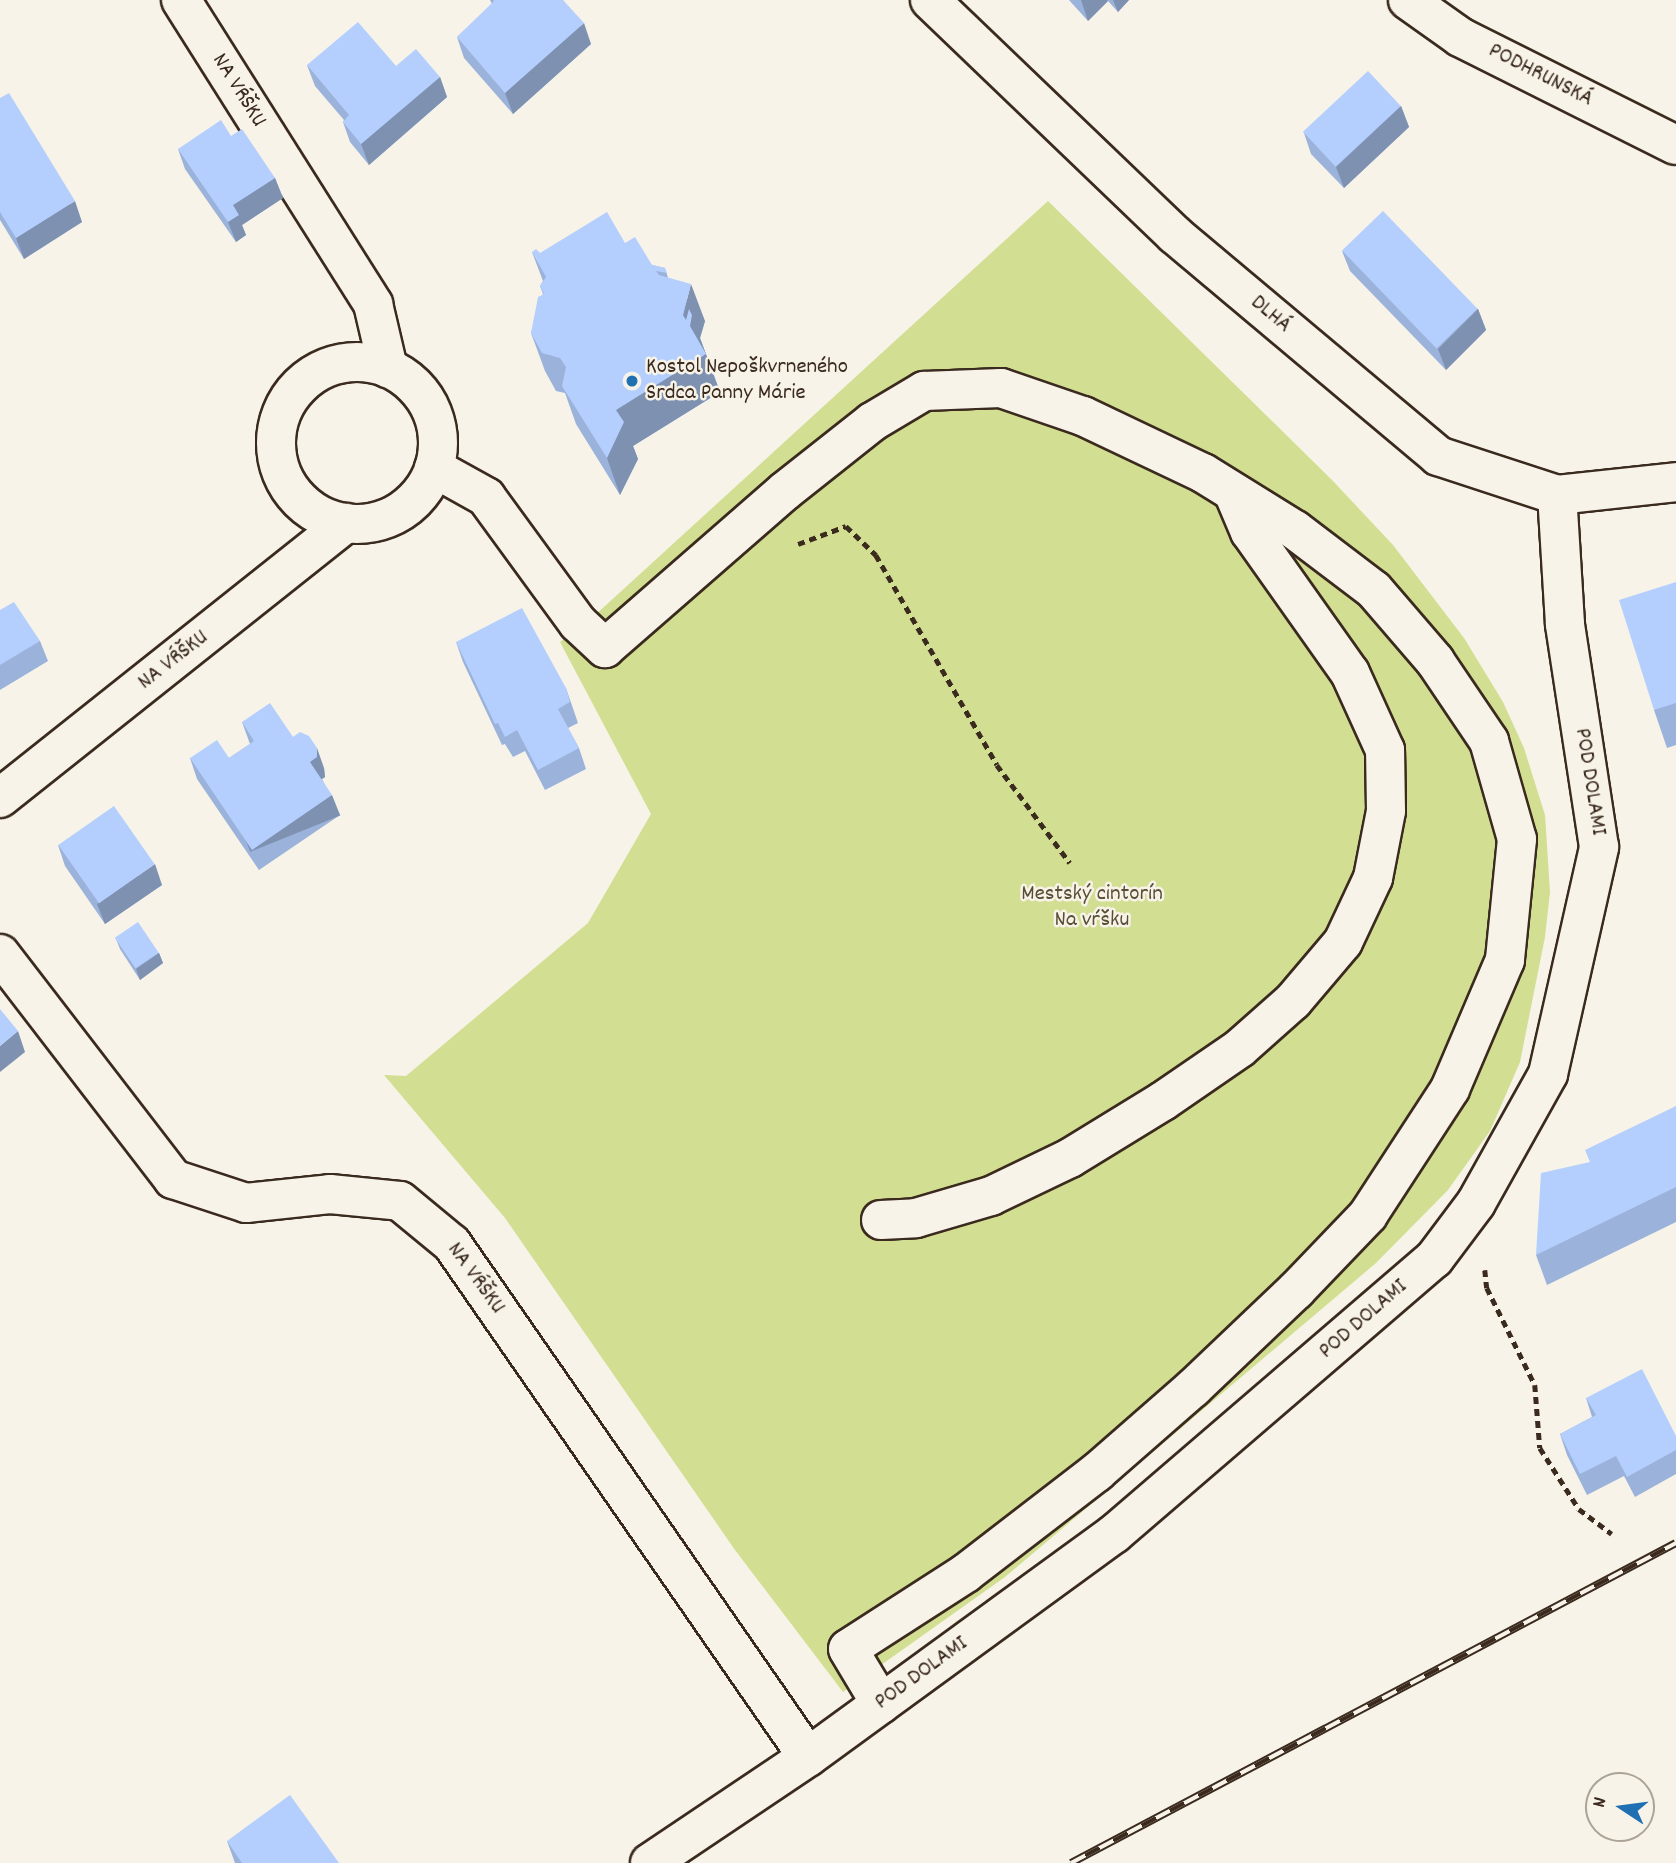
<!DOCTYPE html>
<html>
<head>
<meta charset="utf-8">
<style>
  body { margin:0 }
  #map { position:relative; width:1676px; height:1863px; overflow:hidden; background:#f7f3e8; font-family:Dekko,sans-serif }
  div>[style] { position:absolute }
  .green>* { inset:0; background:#d2de91 }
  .path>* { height:4.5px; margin-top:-2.25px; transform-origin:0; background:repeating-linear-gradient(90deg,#3b2a1e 0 7px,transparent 0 12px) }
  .roads { filter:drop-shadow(2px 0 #3b2a1e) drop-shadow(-2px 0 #3b2a1e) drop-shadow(0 2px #3b2a1e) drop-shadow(0 -2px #3b2a1e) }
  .minor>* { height:38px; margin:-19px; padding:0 19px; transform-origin:19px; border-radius:19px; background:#f7f3e8 }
  .minor>.ring { margin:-19px; padding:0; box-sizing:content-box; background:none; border:38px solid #f7f3e8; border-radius:50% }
  .rail>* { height:8px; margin-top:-4px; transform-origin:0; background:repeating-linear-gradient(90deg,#f7f3e8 0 16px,#3b2a1e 0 32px); box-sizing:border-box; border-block:2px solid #3b2a1e }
  .wall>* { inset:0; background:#9bb2da }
  .shaded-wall>* { inset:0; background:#7e91b1; transform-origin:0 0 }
  .building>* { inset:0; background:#b4cffd; transform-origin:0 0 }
  .dots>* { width:19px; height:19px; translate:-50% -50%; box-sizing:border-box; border:4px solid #f7f3e8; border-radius:50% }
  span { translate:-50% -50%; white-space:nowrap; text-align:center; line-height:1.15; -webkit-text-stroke:5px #f7f3e8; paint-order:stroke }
  .street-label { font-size:23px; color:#3b2a1e }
  .poi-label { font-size:23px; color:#3b2a1e }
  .left { translate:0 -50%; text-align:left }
  .park-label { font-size:23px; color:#594e35 }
  .north { position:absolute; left:1585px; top:1772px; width:70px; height:70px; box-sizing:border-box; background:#f7f3e8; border:2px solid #aca397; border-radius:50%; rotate:283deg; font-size:19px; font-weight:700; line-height:28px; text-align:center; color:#3b2a1e }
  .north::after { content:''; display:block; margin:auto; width:24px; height:32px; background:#1f6fb2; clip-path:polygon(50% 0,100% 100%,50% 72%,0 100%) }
</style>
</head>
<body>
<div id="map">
  <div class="green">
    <div style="clip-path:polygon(1048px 201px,1332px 480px,1393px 545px,1464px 638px,1503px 702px,1524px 748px,1545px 815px,1550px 892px,1545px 937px,1520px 1062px,1490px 1131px,1448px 1190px,1376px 1263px,1005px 1577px,843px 1692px,735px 1550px,505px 1218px,384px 1075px,406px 1076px,588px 923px,651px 814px,560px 642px,593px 617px)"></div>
  </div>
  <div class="path">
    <div style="left:798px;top:544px;width:51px;rotate:-20.6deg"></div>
    <div style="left:846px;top:526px;width:42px;rotate:44deg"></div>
    <div style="left:876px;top:555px;width:242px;rotate:60deg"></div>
    <div style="left:997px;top:765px;width:122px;rotate:53.3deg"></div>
    <div style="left:1485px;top:1270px;width:18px;rotate:84deg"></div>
    <div style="left:1487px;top:1288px;width:108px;rotate:63.7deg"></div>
    <div style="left:1535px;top:1385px;width:63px;rotate:85.5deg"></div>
    <div style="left:1540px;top:1448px;width:72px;rotate:57.4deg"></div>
    <div style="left:1579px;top:1509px;width:41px;rotate:37.1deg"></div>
  </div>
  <div class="roads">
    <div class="minor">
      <div style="left:181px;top:0;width:360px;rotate:57.7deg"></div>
      <div style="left:373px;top:304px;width:66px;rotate:76.8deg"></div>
      <div style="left:930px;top:0;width:339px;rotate:43.8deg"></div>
      <div style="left:1175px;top:235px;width:344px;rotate:40deg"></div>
      <div style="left:1438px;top:456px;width:125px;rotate:18.1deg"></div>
      <div style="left:1557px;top:495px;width:120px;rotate:-6.2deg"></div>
      <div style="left:1408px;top:0;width:64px;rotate:35.4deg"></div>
      <div style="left:1460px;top:37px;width:241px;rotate:26.6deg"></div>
      <div class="ring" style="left:276px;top:362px;width:124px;height:124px"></div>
      <div style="left:434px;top:468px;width:60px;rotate:29.1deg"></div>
      <div style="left:486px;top:497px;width:156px;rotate:53.9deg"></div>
      <div style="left:578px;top:623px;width:37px;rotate:43deg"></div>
      <div style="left:605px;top:648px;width:239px;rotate:-41.1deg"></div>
      <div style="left:785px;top:491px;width:111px;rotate:-38.4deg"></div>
      <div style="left:872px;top:422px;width:61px;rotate:-30.8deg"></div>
      <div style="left:924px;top:391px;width:77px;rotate:-2.2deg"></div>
      <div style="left:1001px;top:388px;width:87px;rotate:18.9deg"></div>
      <div style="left:1083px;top:416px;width:133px;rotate:25.4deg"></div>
      <div style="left:1203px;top:473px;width:108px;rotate:31.8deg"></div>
      <div style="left:1295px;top:530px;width:99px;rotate:37.2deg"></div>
      <div style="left:1374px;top:590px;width:94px;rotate:49.3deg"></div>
      <div style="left:1435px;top:661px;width:97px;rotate:56deg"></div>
      <div style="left:1489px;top:741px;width:102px;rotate:74.1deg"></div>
      <div style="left:1517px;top:839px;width:122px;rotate:95.7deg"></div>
      <div style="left:1505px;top:960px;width:140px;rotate:113.1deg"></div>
      <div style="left:1450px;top:1089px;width:150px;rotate:123.1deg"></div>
      <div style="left:1368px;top:1215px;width:104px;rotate:133.8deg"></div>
      <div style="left:1296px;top:1290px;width:142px;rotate:136.4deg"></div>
      <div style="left:1193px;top:1388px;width:128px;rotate:138.8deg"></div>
      <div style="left:1097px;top:1472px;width:165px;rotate:142.4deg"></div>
      <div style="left:966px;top:1573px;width:140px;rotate:147.2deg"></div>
      <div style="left:848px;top:1649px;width:64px;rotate:59deg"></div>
      <div style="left:0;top:798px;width:442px;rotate:-38.5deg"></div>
      <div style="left:0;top:954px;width:284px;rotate:52.4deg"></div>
      <div style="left:173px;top:1179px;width:77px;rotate:18.2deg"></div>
      <div style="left:246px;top:1203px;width:84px;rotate:-6.1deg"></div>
      <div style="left:330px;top:1194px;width:70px;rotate:5.7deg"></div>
      <div style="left:400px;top:1201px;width:67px;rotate:39.6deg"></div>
      <div style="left:452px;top:1244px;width:624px;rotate:55.24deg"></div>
      <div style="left:881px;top:1220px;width:35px;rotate:-3deg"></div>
      <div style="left:916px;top:1218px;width:78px;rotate:-16.3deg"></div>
      <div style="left:991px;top:1196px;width:88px;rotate:-25.7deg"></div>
      <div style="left:1070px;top:1158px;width:109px;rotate:-31.5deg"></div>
      <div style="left:1163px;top:1101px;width:93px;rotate:-34.5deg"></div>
      <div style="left:1240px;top:1048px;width:71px;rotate:-41.6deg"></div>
      <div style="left:1293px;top:1001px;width:77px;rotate:-49.7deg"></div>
      <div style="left:1343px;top:942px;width:71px;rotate:-64.9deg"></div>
      <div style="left:1373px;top:878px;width:68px;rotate:-79deg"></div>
      <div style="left:1386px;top:811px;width:61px;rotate:-90.9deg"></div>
      <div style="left:1385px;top:750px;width:85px;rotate:-114.4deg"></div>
      <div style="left:1350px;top:673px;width:173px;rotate:-125.3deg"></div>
      <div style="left:1250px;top:532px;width:43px;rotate:-113deg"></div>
      <div style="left:650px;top:1863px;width:190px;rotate:-33.9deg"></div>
      <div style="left:808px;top:1757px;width:379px;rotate:-36.1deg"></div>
      <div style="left:1114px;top:1534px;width:422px;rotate:-40.7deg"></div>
      <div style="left:1434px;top:1259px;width:70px;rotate:-53.1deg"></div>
      <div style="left:1476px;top:1203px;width:148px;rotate:-60.8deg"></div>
      <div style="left:1548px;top:1074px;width:233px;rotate:-77.3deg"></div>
      <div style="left:1599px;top:847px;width:226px;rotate:-98.7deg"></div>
      <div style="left:1565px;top:624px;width:129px;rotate:-93.5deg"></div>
    </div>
  </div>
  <div class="rail">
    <div style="left:1071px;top:1863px;width:684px;rotate:-27.88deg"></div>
  </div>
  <div class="wall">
    <div style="clip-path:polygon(490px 0,563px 0,591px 44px,513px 114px,464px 58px,457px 37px,492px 4px)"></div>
    <div style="clip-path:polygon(1069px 0,1129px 0,1118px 12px,1108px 1px,1088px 21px)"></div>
    <div style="clip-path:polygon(307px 65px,396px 66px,440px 77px,447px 97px,369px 165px,350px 142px,343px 122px,344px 120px,315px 86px)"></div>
    <div style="clip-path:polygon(0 98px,82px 222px,24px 259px,0 220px)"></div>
    <div style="clip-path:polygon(1401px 106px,1409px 127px,1344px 188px,1311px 154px,1304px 133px)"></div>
    <div style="clip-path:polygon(231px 136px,275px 178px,283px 198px,242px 225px,246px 235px,236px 242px,185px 169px,178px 149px)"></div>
    <div style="clip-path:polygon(625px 243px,652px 265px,665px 268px,668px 278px,705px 321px,700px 338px,720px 392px,633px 446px,638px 459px,620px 495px,576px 424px,565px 393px,556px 391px,545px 371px,531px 333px,543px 294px,540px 286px,543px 281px,532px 252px,540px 253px)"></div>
    <div style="clip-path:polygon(1342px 251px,1478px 309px,1486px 330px,1446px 370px,1350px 271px)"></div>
    <div style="clip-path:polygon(1676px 582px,1676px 745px,1667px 748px,1654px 710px)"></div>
    <div style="clip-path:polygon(0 610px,40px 641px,48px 661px,0 690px)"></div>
    <div style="clip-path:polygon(456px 642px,566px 688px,578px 723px,568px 728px,579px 748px,586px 769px,545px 790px,525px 751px,513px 757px,505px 744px,502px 745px,463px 662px)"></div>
    <div style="clip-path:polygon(242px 722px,293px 737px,324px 768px,325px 777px,322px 779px,340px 815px,259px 870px,197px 779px,190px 758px,229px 758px,250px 744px)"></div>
    <div style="clip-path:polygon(58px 845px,162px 885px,105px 924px,65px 866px)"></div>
    <div style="clip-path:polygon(116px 939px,159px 953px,163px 963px,140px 980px,120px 949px)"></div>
    <div style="clip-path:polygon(1676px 1106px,1676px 1222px,1547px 1285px,1536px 1255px,1590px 1162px)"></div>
    <div style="clip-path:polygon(1586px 1398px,1676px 1436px,1676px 1474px,1635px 1497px,1624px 1476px,1587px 1495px,1567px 1455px,1560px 1434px,1592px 1417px)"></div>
    <div style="clip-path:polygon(227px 1841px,339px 1863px,235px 1863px)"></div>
  </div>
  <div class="shaded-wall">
    <div style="clip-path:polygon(1081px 0,1107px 0,1108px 1px,1088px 21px)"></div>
    <div style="clip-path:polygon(1113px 0,1129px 0,1118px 12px)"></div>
    <div style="clip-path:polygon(584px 23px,591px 44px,513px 114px,505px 93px)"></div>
    <div style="clip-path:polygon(440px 77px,447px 97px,369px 165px,361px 144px)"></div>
    <div style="clip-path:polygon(1401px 106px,1409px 127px,1344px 188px,1336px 167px)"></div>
    <div style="clip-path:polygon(275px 178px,283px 198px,242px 225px,246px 235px,236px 242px,228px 222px,233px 205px)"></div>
    <div style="clip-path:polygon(75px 201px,82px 222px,24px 259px,16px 238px)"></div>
    <div style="clip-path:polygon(691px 284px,705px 321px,700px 338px,720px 392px,633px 446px,638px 459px,620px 495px,607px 458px,616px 410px,683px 315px)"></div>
    <div style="clip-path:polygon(1478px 309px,1486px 330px,1446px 370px,1438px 349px)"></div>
    <div style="clip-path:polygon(317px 748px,324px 768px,325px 777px,317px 782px,310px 762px)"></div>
    <div style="left:332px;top:795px;width:22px;height:97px;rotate:68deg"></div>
    <div style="clip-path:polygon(155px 864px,162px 885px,105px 924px,97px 904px)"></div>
    <div style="clip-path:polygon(159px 953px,163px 963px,140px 980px,136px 969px)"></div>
    <div style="clip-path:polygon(18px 1031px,25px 1052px,0 1072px,0 1046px)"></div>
  </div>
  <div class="building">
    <div style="clip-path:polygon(493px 0,563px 0,584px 23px,505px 93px,457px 37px,494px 1px)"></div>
    <div style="clip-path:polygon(358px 22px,396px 66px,416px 49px,440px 77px,361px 144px,343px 122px,349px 115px,307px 65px)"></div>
    <div style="left:1368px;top:71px;width:48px;height:89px;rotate:47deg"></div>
    <div style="clip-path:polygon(9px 93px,75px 201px,16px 238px,0 212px,0 98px)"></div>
    <div style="clip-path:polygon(221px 120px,231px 136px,242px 129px,275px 178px,233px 205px,239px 215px,228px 222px,178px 149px)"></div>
    <div style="left:1383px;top:211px;width:136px;height:57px;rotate:46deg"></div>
    <div style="clip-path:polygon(607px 212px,625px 243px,635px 237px,652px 265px,665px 268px,667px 273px,656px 271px,659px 275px,691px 284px,683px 315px,686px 320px,689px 309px,692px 315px,690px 326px,706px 354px,616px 410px,624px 422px,607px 458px,562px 386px,566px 367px,560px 358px,542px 353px,531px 333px,538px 297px,544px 294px,540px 286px,546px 277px,532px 252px,536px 249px,540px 253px)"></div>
    <div style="clip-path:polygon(1676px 582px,1676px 703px,1654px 710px,1619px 600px)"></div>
    <div style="clip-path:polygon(14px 602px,40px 641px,0 665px,0 610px)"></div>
    <div style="clip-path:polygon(522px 608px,566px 688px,570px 702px,558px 709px,579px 748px,538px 770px,517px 730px,505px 737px,498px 723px,495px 724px,456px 642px)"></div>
    <div style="clip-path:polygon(270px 703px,293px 737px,300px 732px,309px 736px,317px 748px,317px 757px,310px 762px,332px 795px,252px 850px,190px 758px,217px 740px,229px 758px,254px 741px,242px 722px)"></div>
    <div style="left:114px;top:806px;width:71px;height:68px;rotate:55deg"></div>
    <div style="left:138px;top:922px;width:37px;height:28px;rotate:56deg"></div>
    <div style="clip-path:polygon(0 1009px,18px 1031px,0 1046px)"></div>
    <div style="clip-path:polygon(1676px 1106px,1676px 1187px,1536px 1255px,1541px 1173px,1590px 1162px,1585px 1150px)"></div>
    <div style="clip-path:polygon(1642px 1369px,1676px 1436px,1676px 1450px,1627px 1477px,1616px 1456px,1580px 1474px,1560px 1434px,1596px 1415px,1586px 1398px)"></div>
    <div style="clip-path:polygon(290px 1795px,339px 1863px,242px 1863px,227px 1841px)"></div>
  </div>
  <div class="dots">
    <div style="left:632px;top:381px;background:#1f6fb2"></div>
  </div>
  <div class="street-label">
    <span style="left:1540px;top:76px;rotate:27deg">PODHRUNSKÁ</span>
    <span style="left:238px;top:91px;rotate:58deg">NA VŔŠKU</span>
    <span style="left:1270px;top:315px;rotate:40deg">DLHÁ</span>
    <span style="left:174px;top:661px;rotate:-38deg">NA VŔŠKU</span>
    <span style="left:1589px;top:782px;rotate:81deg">POD DOLAMI</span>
    <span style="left:475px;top:1279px;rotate:54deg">NA VŔŠKU</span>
    <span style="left:1364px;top:1320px;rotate:-41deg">POD DOLAMI</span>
    <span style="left:922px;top:1674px;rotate:-36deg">POD DOLAMI</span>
  </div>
  <div class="poi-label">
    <span class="left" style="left:646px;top:381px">Kostol Nepoškvrneného<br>Srdca Panny Márie</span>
  </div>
  <div class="park-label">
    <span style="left:1092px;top:908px">Mestský cintorín<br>Na vŕšku</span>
  </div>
  <div class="north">N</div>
</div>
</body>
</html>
